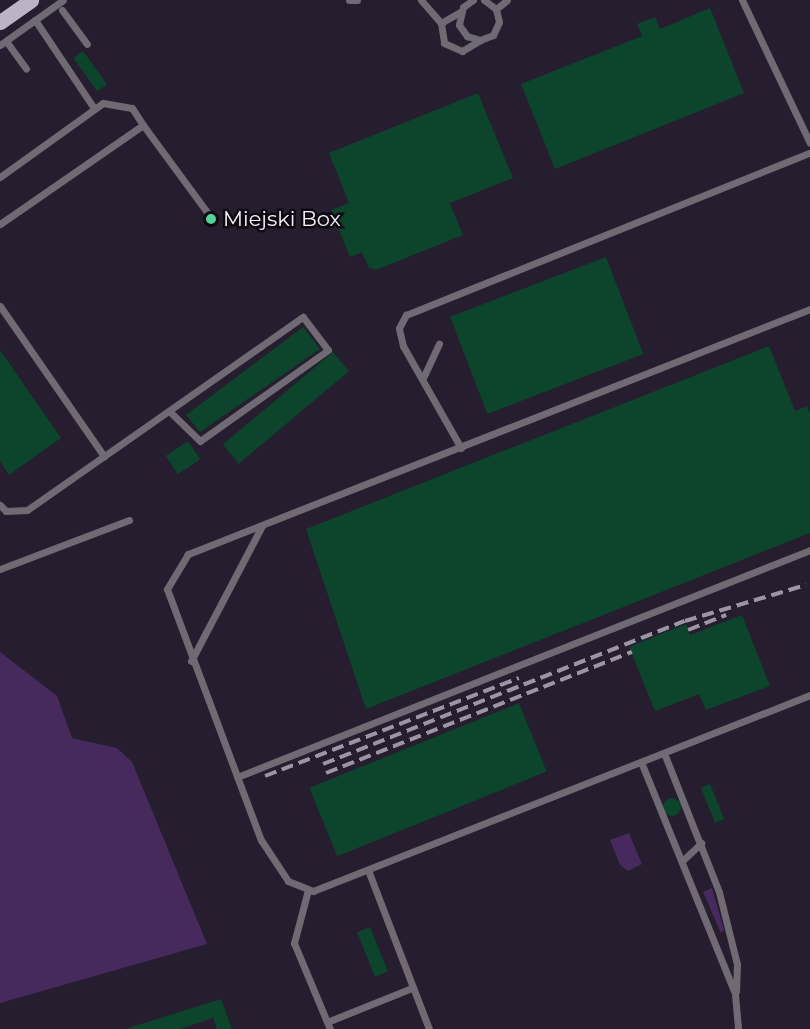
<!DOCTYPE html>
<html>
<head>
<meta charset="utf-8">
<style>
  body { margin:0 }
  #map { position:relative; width:810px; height:1029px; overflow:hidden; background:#261d2e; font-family:Montserrat,sans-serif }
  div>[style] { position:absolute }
  .green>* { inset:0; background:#472a5d }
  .building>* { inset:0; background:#0c442c; transform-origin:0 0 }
  .round { border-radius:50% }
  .lane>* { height:7px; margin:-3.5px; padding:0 3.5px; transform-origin:3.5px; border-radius:3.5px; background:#6f6a73 }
  .primary>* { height:15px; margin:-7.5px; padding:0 7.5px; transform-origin:7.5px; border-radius:7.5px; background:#bdb3c7 }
  .rail>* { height:4px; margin-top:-2px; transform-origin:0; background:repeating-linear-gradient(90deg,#9c95a3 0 12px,transparent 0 18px) }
  .dots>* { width:16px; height:16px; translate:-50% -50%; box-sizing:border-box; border:3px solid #0d0911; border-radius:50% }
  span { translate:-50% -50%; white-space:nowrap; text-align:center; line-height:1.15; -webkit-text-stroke:5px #0d0911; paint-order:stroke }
  .poi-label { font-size:21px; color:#f8f2fe }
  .left { translate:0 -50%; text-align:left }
</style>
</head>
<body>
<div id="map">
  <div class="green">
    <div style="clip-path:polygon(0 652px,57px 696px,72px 738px,117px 748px,132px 762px,207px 944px,0 1003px)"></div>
    <div style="clip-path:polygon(629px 833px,642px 864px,628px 871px,620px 865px,610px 840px)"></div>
    <div style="clip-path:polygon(712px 888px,724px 930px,721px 933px,703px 892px)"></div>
  </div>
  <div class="building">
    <div style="clip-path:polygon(710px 8px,744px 93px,555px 169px,521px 84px,642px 36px,637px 24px,655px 17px,660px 29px)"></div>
    <div style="left:83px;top:51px;width:41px;height:12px;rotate:54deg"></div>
    <div style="clip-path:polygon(478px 93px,513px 178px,450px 203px,463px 235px,376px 270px,369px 268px,362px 252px,350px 257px,331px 210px,349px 203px,329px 153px)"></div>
    <div style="left:606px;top:257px;width:104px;height:167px;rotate:69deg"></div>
    <div style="clip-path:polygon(303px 327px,320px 349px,200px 432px,186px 415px)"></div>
    <div style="clip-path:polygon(769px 346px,795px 411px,807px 406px,810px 413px,810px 533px,366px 709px,306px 529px)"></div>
    <div style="clip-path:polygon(0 350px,61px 438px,9px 475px,0 461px)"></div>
    <div style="left:333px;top:352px;width:25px;height:144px;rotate:50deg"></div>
    <div style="left:188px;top:441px;width:22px;height:27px;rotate:56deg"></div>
    <div style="clip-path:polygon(742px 615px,770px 686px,706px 710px,699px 694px,655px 711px,629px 647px,686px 624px,690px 635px)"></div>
    <div style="left:519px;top:703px;width:74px;height:226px;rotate:68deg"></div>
    <div style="left:710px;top:784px;width:38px;height:10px;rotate:68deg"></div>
    <div class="round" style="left:663px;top:798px;width:18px;height:18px"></div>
    <div style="left:370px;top:927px;width:48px;height:14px;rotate:68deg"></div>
    <div style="clip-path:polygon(221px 999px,232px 1029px,217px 1029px,213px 1018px,180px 1029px,125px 1029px)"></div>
  </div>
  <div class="lane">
    <div style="left:349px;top:0;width:8px"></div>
    <div style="left:421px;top:0;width:30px;rotate:49deg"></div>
    <div style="left:473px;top:0;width:12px;rotate:145deg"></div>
    <div style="left:463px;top:7px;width:18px;rotate:103deg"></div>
    <div style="left:459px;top:25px;width:14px;rotate:54deg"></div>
    <div style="left:467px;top:36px;width:14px;rotate:17deg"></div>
    <div style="left:480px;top:40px;width:14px;rotate:-21deg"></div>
    <div style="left:493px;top:35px;width:14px;rotate:-65deg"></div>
    <div style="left:499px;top:22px;width:13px;rotate:-103deg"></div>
    <div style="left:496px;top:9px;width:15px;rotate:-143deg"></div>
    <div style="left:742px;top:0;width:158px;rotate:64.6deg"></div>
    <div style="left:496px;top:9px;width:14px;rotate:-39deg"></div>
    <div style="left:62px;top:10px;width:42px;rotate:53.7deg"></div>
    <div style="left:460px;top:12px;width:22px;rotate:150deg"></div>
    <div style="left:441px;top:23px;width:20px;rotate:81deg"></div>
    <div style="left:444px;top:43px;width:20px;rotate:24deg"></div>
    <div style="left:462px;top:51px;width:21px;rotate:-31deg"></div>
    <div style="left:35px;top:20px;width:106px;rotate:56.2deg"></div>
    <div style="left:6px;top:41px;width:34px;rotate:54deg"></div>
    <div style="left:0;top:45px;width:77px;rotate:-35.5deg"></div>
    <div style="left:143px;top:125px;width:108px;rotate:53.7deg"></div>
    <div style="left:0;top:177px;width:127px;rotate:-35.7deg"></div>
    <div style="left:103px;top:103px;width:29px;rotate:10deg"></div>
    <div style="left:132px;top:108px;width:20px;rotate:57deg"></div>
    <div style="left:143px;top:125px;width:174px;rotate:145.3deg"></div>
    <div style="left:0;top:306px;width:183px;rotate:55.3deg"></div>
    <div style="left:810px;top:309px;width:669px;rotate:158.5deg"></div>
    <div style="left:188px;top:554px;width:41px;rotate:121deg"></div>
    <div style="left:167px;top:589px;width:268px;rotate:69.5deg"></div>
    <div style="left:261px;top:840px;width:49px;rotate:56.6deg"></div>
    <div style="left:288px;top:881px;width:27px;rotate:22deg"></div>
    <div style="left:313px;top:891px;width:534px;rotate:-21.52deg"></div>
    <div style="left:423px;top:378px;width:38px;rotate:-65deg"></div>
    <div style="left:461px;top:448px;width:117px;rotate:-119.6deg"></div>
    <div style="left:403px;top:346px;width:18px;rotate:-103deg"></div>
    <div style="left:399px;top:328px;width:15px;rotate:-62deg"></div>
    <div style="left:406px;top:315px;width:435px;rotate:-21.9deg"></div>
    <div style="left:0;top:505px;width:8px;rotate:45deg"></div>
    <div style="left:6px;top:511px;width:21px;rotate:-3deg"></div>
    <div style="left:27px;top:510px;width:337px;rotate:-35deg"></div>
    <div style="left:303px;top:317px;width:41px;rotate:52.9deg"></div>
    <div style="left:328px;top:350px;width:157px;rotate:144.6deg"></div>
    <div style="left:200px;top:441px;width:43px;rotate:-135.9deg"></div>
    <div style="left:0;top:569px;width:138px;rotate:-20.8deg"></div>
    <div style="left:191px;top:661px;width:153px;rotate:-62.3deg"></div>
    <div style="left:664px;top:753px;width:149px;rotate:68.4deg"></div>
    <div style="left:719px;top:892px;width:74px;rotate:76deg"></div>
    <div style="left:737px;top:964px;width:27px;rotate:92deg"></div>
    <div style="left:641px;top:762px;width:250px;rotate:67.9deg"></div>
    <div style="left:735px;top:994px;width:35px;rotate:85deg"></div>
    <div style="left:237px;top:777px;width:616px;rotate:-21.61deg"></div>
    <div style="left:683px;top:860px;width:25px;rotate:-43deg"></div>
    <div style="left:368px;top:870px;width:170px;rotate:69deg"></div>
    <div style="left:308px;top:890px;width:55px;rotate:104.8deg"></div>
    <div style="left:294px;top:943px;width:93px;rotate:67.3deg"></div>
    <div style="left:327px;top:1022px;width:92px;rotate:-21.8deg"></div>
  </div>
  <div class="primary">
    <div style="left:0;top:22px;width:38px;rotate:-35deg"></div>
  </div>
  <div class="rail">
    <div style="left:688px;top:630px;width:41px;rotate:-21.5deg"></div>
    <div style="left:323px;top:764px;width:389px;rotate:-21.6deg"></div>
    <div style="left:685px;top:621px;width:126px;rotate:-16.6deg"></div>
    <div style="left:326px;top:773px;width:329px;rotate:-21.6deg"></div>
    <div style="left:265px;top:776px;width:272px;rotate:-21.1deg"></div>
  </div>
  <div class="dots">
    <div style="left:211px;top:219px;background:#52d397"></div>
  </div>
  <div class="poi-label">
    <span class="left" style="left:223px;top:219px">Miejski Box</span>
  </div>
</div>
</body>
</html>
